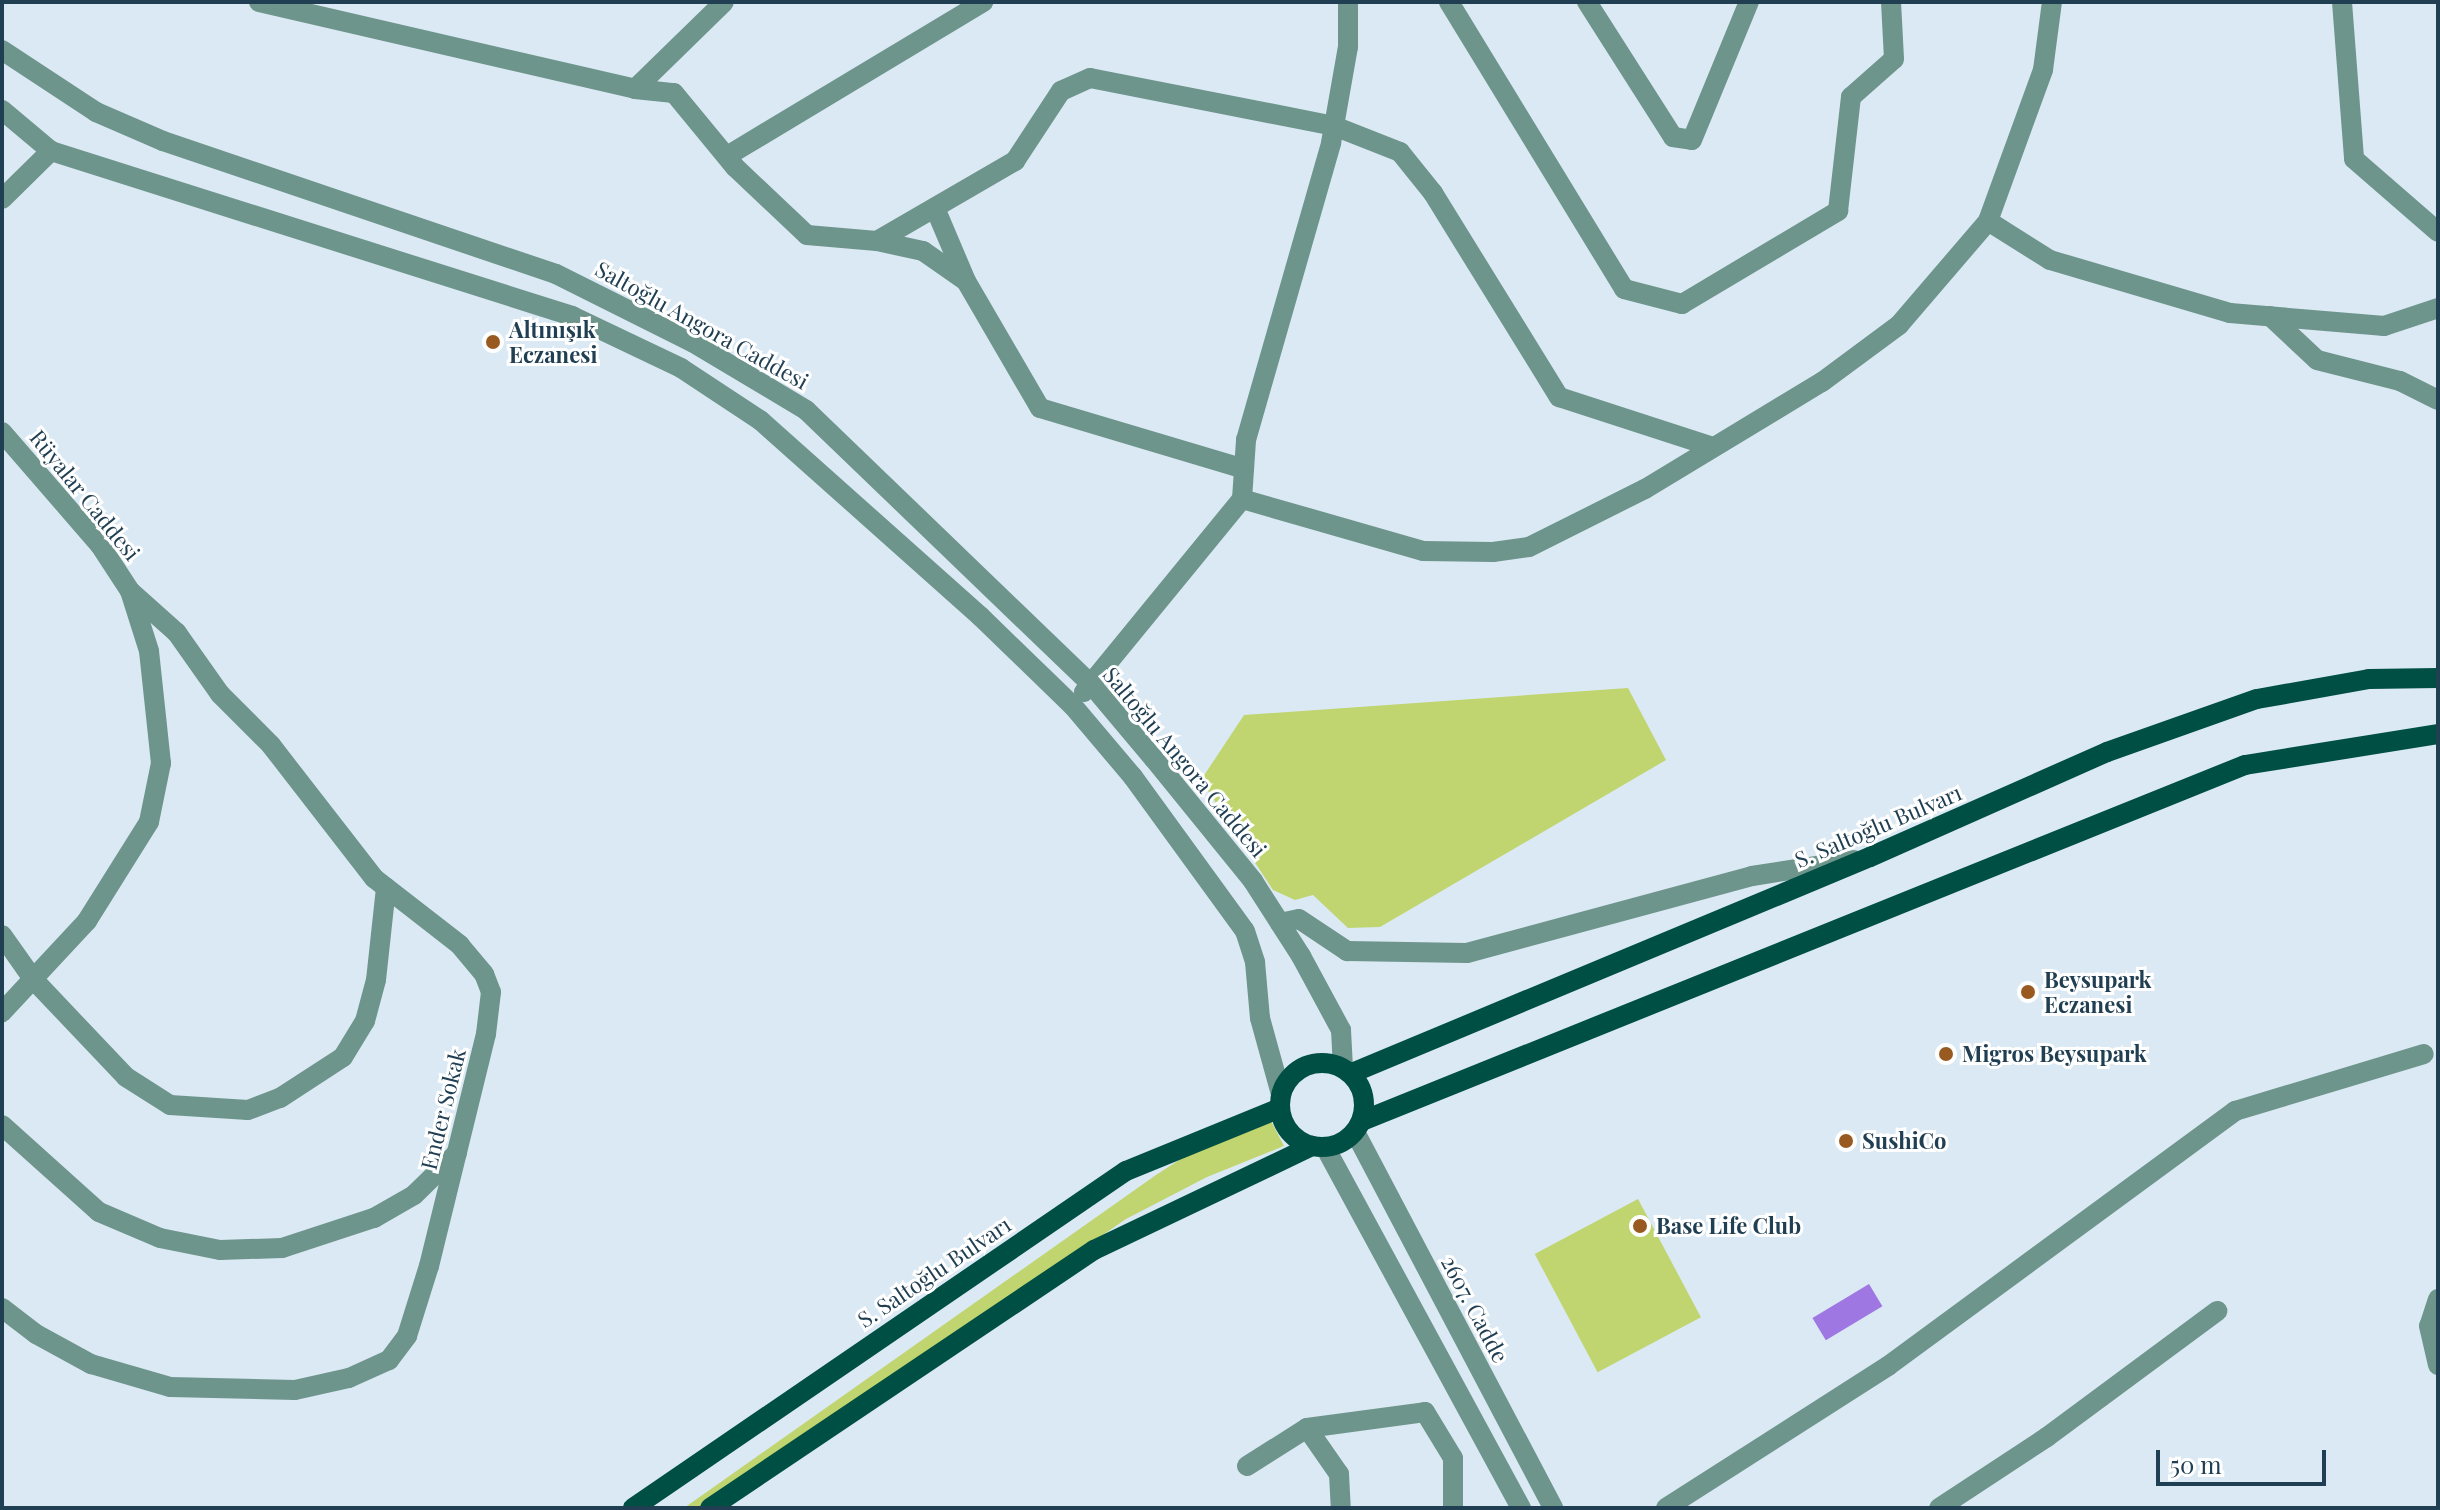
<!DOCTYPE html>
<html>
<head>
<meta charset="utf-8">
<style>
  body { margin:0 }
  #map { position:relative; width:2440px; height:1510px; overflow:hidden; background:#dbe9f4; font-family:"Playfair Display",serif }
  div>[style] { position:absolute }
  .green>* { inset:0; background:#c0d56f; transform-origin:0 0 }
  .water>* { inset:0; background:#9f77e3; transform-origin:0 0 }
  .minor>* { height:20px; margin:-10px; padding:0 10px; transform-origin:10px; border-radius:10px; background:#6d958c }
  .major>* { height:20px; margin:-10px; padding:0 10px; transform-origin:10px; border-radius:10px; background:#004f44 }
  .major>.ring { margin:-10px; padding:0; box-sizing:content-box; background:none; border:20px solid #004f44; border-radius:50% }
  .dots>* { width:22px; height:22px; translate:-50% -50%; box-sizing:border-box; border:4px solid #fff; border-radius:50% }
  span { translate:-50% -50%; white-space:nowrap; text-align:center; line-height:1.15; -webkit-text-stroke:6px #fff; paint-order:stroke }
  .street-label { font-size:22px; color:#203f53 }
  .poi-label { font-size:22px; color:#203f53; font-weight:700 }
  .left { translate:0 -50%; text-align:left }
  .frame { position:absolute; inset:0; border:4px solid #203f53; pointer-events:none }
  .scale { position:absolute; left:2156px; top:1450px; width:170px; height:36px; box-sizing:border-box; border:4px solid #203f53; border-top:0; padding-left:10px; font-size:24px; line-height:28px; white-space:nowrap; color:#203f53; -webkit-text-stroke:6px #fff; paint-order:stroke }
</style>
</head>
<body>
<div id="map">
  <div class="green">
    <div style="clip-path:polygon(1628px 688px,1666px 760px,1380px 927px,1348px 928px,1313px 895px,1295px 900px,1273px 890px,1201px 780px,1244px 715px)"></div>
    <div style="clip-path:polygon(1263px 1106px,1284px 1146px,1207px 1177px,1126px 1219px,706px 1508px,684px 1508px,1156px 1175px)"></div>
    <div style="left:1638px;top:1199px;width:134px;height:117px;rotate:62deg"></div>
  </div>
  <div class="water">
    <div style="left:1869px;top:1284px;width:26px;height:66px;rotate:59deg"></div>
  </div>
  <div class="minor">
    <div style="left:259px;top:2px;width:386px;rotate:13deg"></div>
    <div style="left:635px;top:89px;width:39px;rotate:6deg"></div>
    <div style="left:674px;top:93px;width:96px;rotate:50.5deg"></div>
    <div style="left:735px;top:167px;width:99px;rotate:43.4deg"></div>
    <div style="left:807px;top:235px;width:70px;rotate:4.9deg"></div>
    <div style="left:877px;top:241px;width:160px;rotate:-30.1deg"></div>
    <div style="left:1015px;top:161px;width:84px;rotate:-56.7deg"></div>
    <div style="left:1061px;top:91px;width:32px;rotate:-24deg"></div>
    <div style="left:1090px;top:78px;width:249px;rotate:11.1deg"></div>
    <div style="left:1334px;top:126px;width:71px;rotate:21.5deg"></div>
    <div style="left:1400px;top:152px;width:53px;rotate:51.2deg"></div>
    <div style="left:1433px;top:193px;width:240px;rotate:58.3deg"></div>
    <div style="left:1559px;top:397px;width:162px;rotate:18deg"></div>
    <div style="left:1449px;top:2px;width:336px;rotate:58.6deg"></div>
    <div style="left:1624px;top:289px;width:60px;rotate:14.5deg"></div>
    <div style="left:1682px;top:304px;width:182px;rotate:-30.8deg"></div>
    <div style="left:1838px;top:211px;width:115px;rotate:-83.5deg"></div>
    <div style="left:1851px;top:97px;width:57px;rotate:-41.5deg"></div>
    <div style="left:1894px;top:59px;width:57px;rotate:-93deg"></div>
    <div style="left:1587px;top:2px;width:160px;rotate:57.5deg"></div>
    <div style="left:1673px;top:137px;width:19px;rotate:9deg"></div>
    <div style="left:1692px;top:140px;width:149px;rotate:-67.6deg"></div>
    <div style="left:2342px;top:2px;width:157px;rotate:85.6deg"></div>
    <div style="left:2354px;top:159px;width:111px;rotate:41deg"></div>
    <div style="left:2px;top:50px;width:113px;rotate:33.4deg"></div>
    <div style="left:96px;top:112px;width:73px;rotate:23.4deg"></div>
    <div style="left:163px;top:141px;width:415px;rotate:18.7deg"></div>
    <div style="left:556px;top:274px;width:152px;rotate:26.6deg"></div>
    <div style="left:692px;top:342px;width:133px;rotate:30.8deg"></div>
    <div style="left:806px;top:410px;width:395px;rotate:43.9deg"></div>
    <div style="left:1091px;top:684px;width:98px;rotate:50deg"></div>
    <div style="left:1154px;top:759px;width:157px;rotate:50.9deg"></div>
    <div style="left:1253px;top:881px;width:89px;rotate:57.4deg"></div>
    <div style="left:1301px;top:956px;width:84px;rotate:61.6deg"></div>
    <div style="left:1341px;top:1030px;width:38px;rotate:87deg"></div>
    <div style="left:635px;top:89px;width:124px;rotate:-44.3deg"></div>
    <div style="left:2px;top:110px;width:64px;rotate:39.9deg"></div>
    <div style="left:51px;top:151px;width:547px;rotate:17.57deg"></div>
    <div style="left:572px;top:316px;width:121px;rotate:25.5deg"></div>
    <div style="left:681px;top:368px;width:95px;rotate:33.4deg"></div>
    <div style="left:760px;top:420px;width:295px;rotate:41.7deg"></div>
    <div style="left:980px;top:616px;width:129px;rotate:44.1deg"></div>
    <div style="left:1073px;top:706px;width:93px;rotate:49.8deg"></div>
    <div style="left:1133px;top:777px;width:190px;rotate:54deg"></div>
    <div style="left:1245px;top:931px;width:33px;rotate:72deg"></div>
    <div style="left:1255px;top:962px;width:56px;rotate:84.9deg"></div>
    <div style="left:1260px;top:1018px;width:79px;rotate:74.6deg"></div>
    <div style="left:727px;top:156px;width:299px;rotate:-31deg"></div>
    <div style="left:2px;top:199px;width:69px;rotate:-44.4deg"></div>
    <div style="left:935px;top:208px;width:79px;rotate:67deg"></div>
    <div style="left:1988px;top:221px;width:73px;rotate:32.2deg"></div>
    <div style="left:2050px;top:260px;width:188px;rotate:16.4deg"></div>
    <div style="left:2230px;top:313px;width:155px;rotate:4.8deg"></div>
    <div style="left:2384px;top:326px;width:57px;rotate:-18.4deg"></div>
    <div style="left:877px;top:241px;width:47px;rotate:12.3deg"></div>
    <div style="left:923px;top:251px;width:52px;rotate:34.9deg"></div>
    <div style="left:966px;top:281px;width:147px;rotate:59.8deg"></div>
    <div style="left:1040px;top:408px;width:213px;rotate:16.6deg"></div>
    <div style="left:2270px;top:316px;width:64px;rotate:43.1deg"></div>
    <div style="left:2317px;top:360px;width:86px;rotate:14.2deg"></div>
    <div style="left:2400px;top:381px;width:42px;rotate:26.6deg"></div>
    <div style="left:2px;top:432px;width:150px;rotate:49.1deg"></div>
    <div style="left:100px;top:545px;width:55px;rotate:56.9deg"></div>
    <div style="left:130px;top:591px;width:63px;rotate:72.4deg"></div>
    <div style="left:149px;top:651px;width:113px;rotate:83.9deg"></div>
    <div style="left:161px;top:763px;width:60px;rotate:101.5deg"></div>
    <div style="left:149px;top:822px;width:117px;rotate:122.1deg"></div>
    <div style="left:87px;top:921px;width:125px;rotate:133deg"></div>
    <div style="left:1242px;top:499px;width:59px;rotate:-86.1deg"></div>
    <div style="left:1246px;top:440px;width:309px;rotate:-74deg"></div>
    <div style="left:1331px;top:143px;width:97px;rotate:-80deg"></div>
    <div style="left:1348px;top:47px;width:45px;rotate:-90deg"></div>
    <div style="left:1084px;top:692px;width:249px;rotate:-50.7deg"></div>
    <div style="left:1242px;top:499px;width:188px;rotate:16deg"></div>
    <div style="left:1423px;top:551px;width:70px;rotate:0.8deg"></div>
    <div style="left:1493px;top:552px;width:36px;rotate:-8deg"></div>
    <div style="left:1529px;top:547px;width:130px;rotate:-26.6deg"></div>
    <div style="left:1645px;top:489px;width:207px;rotate:-31.2deg"></div>
    <div style="left:1822px;top:382px;width:96px;rotate:-36.5deg"></div>
    <div style="left:1899px;top:325px;width:137px;rotate:-49.4deg"></div>
    <div style="left:1988px;top:221px;width:161px;rotate:-70deg"></div>
    <div style="left:2043px;top:70px;width:69px;rotate:-82.5deg"></div>
    <div style="left:1280px;top:923px;width:19px;rotate:-12deg"></div>
    <div style="left:1299px;top:919px;width:58px;rotate:33.7deg"></div>
    <div style="left:1347px;top:951px;width:120px;rotate:1deg"></div>
    <div style="left:1467px;top:953px;width:295px;rotate:-15.1deg"></div>
    <div style="left:1752px;top:876px;width:103px;rotate:-8.9deg"></div>
    <div style="left:2px;top:935px;width:54px;rotate:54.8deg"></div>
    <div style="left:33px;top:979px;width:135px;rotate:46.5deg"></div>
    <div style="left:126px;top:1077px;width:52px;rotate:32.5deg"></div>
    <div style="left:170px;top:1105px;width:78px;rotate:3.7deg"></div>
    <div style="left:248px;top:1110px;width:34px;rotate:-21deg"></div>
    <div style="left:280px;top:1098px;width:75px;rotate:-33.1deg"></div>
    <div style="left:343px;top:1057px;width:42px;rotate:-58.6deg"></div>
    <div style="left:365px;top:1021px;width:42px;rotate:-75deg"></div>
    <div style="left:376px;top:980px;width:93px;rotate:-83.8deg"></div>
    <div style="left:2px;top:1125px;width:130px;rotate:41.9deg"></div>
    <div style="left:99px;top:1212px;width:66px;rotate:23.1deg"></div>
    <div style="left:160px;top:1238px;width:61px;rotate:11.3deg"></div>
    <div style="left:220px;top:1250px;width:62px;rotate:-1.8deg"></div>
    <div style="left:282px;top:1248px;width:97px;rotate:-18.1deg"></div>
    <div style="left:374px;top:1218px;width:46px;rotate:-29.9deg"></div>
    <div style="left:414px;top:1195px;width:60px;rotate:-44.3deg"></div>
    <div style="left:1355px;top:1132px;width:425px;rotate:62.2deg"></div>
    <div style="left:1325px;top:1147px;width:411px;rotate:61.5deg"></div>
    <div style="left:2438px;top:1299px;width:28px;rotate:108deg"></div>
    <div style="left:2429px;top:1326px;width:40px;rotate:77deg"></div>
    <div style="left:2px;top:1308px;width:43px;rotate:37.4deg"></div>
    <div style="left:36px;top:1334px;width:63px;rotate:28.6deg"></div>
    <div style="left:91px;top:1364px;width:82px;rotate:16.2deg"></div>
    <div style="left:170px;top:1387px;width:125px;rotate:1.4deg"></div>
    <div style="left:295px;top:1390px;width:55px;rotate:-12.5deg"></div>
    <div style="left:349px;top:1378px;width:44px;rotate:-24.2deg"></div>
    <div style="left:389px;top:1360px;width:30px;rotate:-53deg"></div>
    <div style="left:407px;top:1336px;width:73px;rotate:-72.6deg"></div>
    <div style="left:429px;top:1266px;width:239px;rotate:-76.2deg"></div>
    <div style="left:486px;top:1034px;width:42px;rotate:-83.2deg"></div>
    <div style="left:491px;top:992px;width:19px;rotate:-111deg"></div>
    <div style="left:484px;top:974px;width:38px;rotate:-130deg"></div>
    <div style="left:460px;top:945px;width:109px;rotate:-142.1deg"></div>
    <div style="left:374px;top:878px;width:168px;rotate:-127.8deg"></div>
    <div style="left:271px;top:745px;width:72px;rotate:-135deg"></div>
    <div style="left:220px;top:694px;width:75px;rotate:-125.2deg"></div>
    <div style="left:177px;top:633px;width:63px;rotate:-138.2deg"></div>
    <div style="left:1307px;top:1428px;width:119px;rotate:-7.7deg"></div>
    <div style="left:1425px;top:1412px;width:54px;rotate:58.7deg"></div>
    <div style="left:1453px;top:1458px;width:50px;rotate:90deg"></div>
    <div style="left:1247px;top:1466px;width:71px;rotate:-32.3deg"></div>
    <div style="left:1307px;top:1428px;width:56px;rotate:55.2deg"></div>
    <div style="left:1339px;top:1474px;width:34px;rotate:87deg"></div>
    <div style="left:1666px;top:1508px;width:264px;rotate:-32.6deg"></div>
    <div style="left:1888px;top:1366px;width:431px;rotate:-36.3deg"></div>
    <div style="left:2235px;top:1111px;width:197px;rotate:-16.8deg"></div>
    <div style="left:1939px;top:1508px;width:129px;rotate:-33.3deg"></div>
    <div style="left:2047px;top:1437px;width:212px;rotate:-36.5deg"></div>
  </div>
  <div class="major">
    <div class="ring" style="left:1280px;top:1063px;width:64px;height:64px"></div>
    <div style="left:1352px;top:1073px;width:561px;rotate:-22.64deg"></div>
    <div style="left:1870px;top:857px;width:259px;rotate:-23.9deg"></div>
    <div style="left:2107px;top:752px;width:159px;rotate:-19.5deg"></div>
    <div style="left:2257px;top:699px;width:114px;rotate:-10.1deg"></div>
    <div style="left:2369px;top:679px;width:69px;rotate:-0.8deg"></div>
    <div style="left:1362px;top:1121px;width:952px;rotate:-21.96deg"></div>
    <div style="left:2245px;top:765px;width:195px;rotate:-9.1deg"></div>
    <div style="left:633px;top:1508px;width:597px;rotate:-34.36deg"></div>
    <div style="left:1126px;top:1171px;width:166px;rotate:-22.2deg"></div>
    <div style="left:710px;top:1508px;width:463px;rotate:-33.9deg"></div>
    <div style="left:1094px;top:1250px;width:242px;rotate:-25.5deg"></div>
  </div>
  <div class="dots">
    <div style="left:493px;top:342px;background:#985a20"></div>
    <div style="left:2028px;top:992px;background:#985a20"></div>
    <div style="left:1946px;top:1054px;background:#985a20"></div>
    <div style="left:1846px;top:1141px;background:#985a20"></div>
    <div style="left:1640px;top:1226px;background:#985a20"></div>
  </div>
  <div class="street-label">
    <span style="left:702px;top:325px;rotate:29deg">Saltoğlu Angora Caddesi</span>
    <span style="left:85px;top:495px;rotate:51deg">Rüyalar Caddesi</span>
    <span style="left:1185px;top:762px;rotate:50deg">Saltoğlu Angora Caddesi</span>
    <span style="left:1878px;top:826px;rotate:-23deg">S. Saltoğlu Bulvarı</span>
    <span style="left:443px;top:1109px;rotate:-76deg">Ender Sokak</span>
    <span style="left:934px;top:1272px;rotate:-34deg">S. Saltoğlu Bulvarı</span>
    <span style="left:1475px;top:1309px;rotate:62deg">2607. Cadde</span>
  </div>
  <div class="poi-label">
    <span class="left" style="left:509px;top:342px">Altınışık<br>Eczanesi</span>
    <span class="left" style="left:2044px;top:992px">Beysupark<br>Eczanesi</span>
    <span class="left" style="left:1962px;top:1054px">Migros Beysupark</span>
    <span class="left" style="left:1862px;top:1141px">SushiCo</span>
    <span class="left" style="left:1656px;top:1226px">Base Life Club</span>
  </div>
  <div class="frame"></div>
  <div class="scale">50 m</div>
</div>
</body>
</html>
